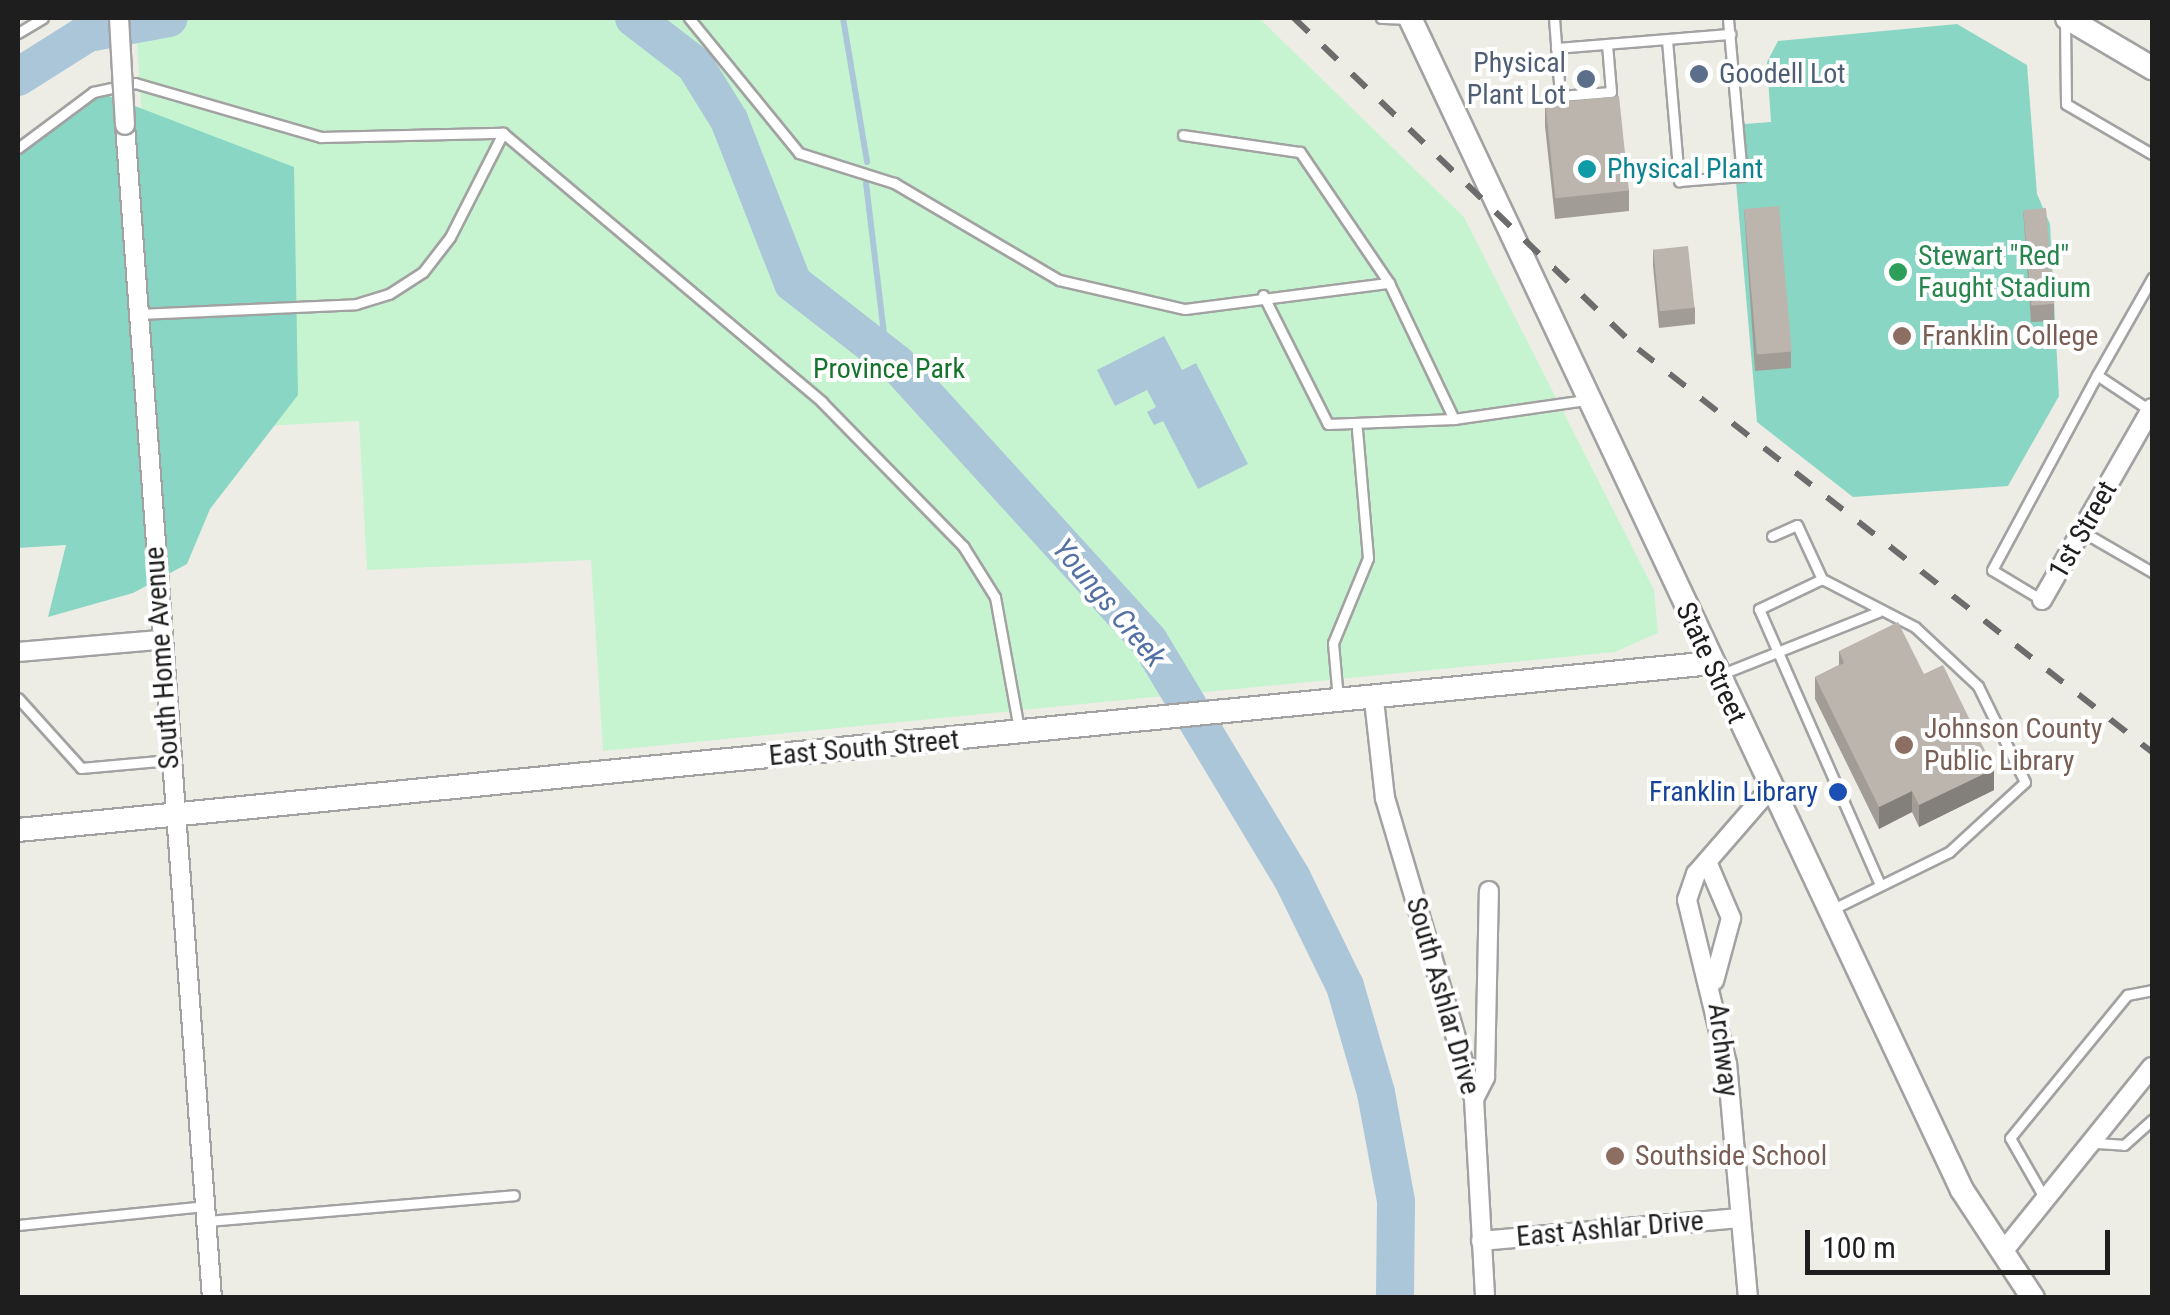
<!DOCTYPE html>
<html>
<head>
<meta charset="utf-8">
<style>
  body { margin:0 }
  #map { position:relative; width:2170px; height:1315px; overflow:hidden; background:#eeede5; font-family:"Roboto Condensed",sans-serif }
  div>[style] { position:absolute }
  .park>* { inset:0; background:#c6f4d1 }
  .pitch>* { inset:0; background:#8ad6c4 }
  .water>* { inset:0; background:#aac6d8 }
  .stream>* { height:6px; margin:-3px; padding:0 3px; transform-origin:3px; border-radius:3px; background:#aac6d8 }
  .river>* { height:38px; margin:-19px; padding:0 19px; transform-origin:19px; border-radius:19px; background:#aac6d8 }
  .roads { filter:drop-shadow(2px 0 #a2a2a2) drop-shadow(-2px 0 #a2a2a2) drop-shadow(0 2px #a2a2a2) drop-shadow(0 -2px #a2a2a2) }
  .service>* { height:9px; margin:-4.5px; padding:0 4.5px; transform-origin:4.5px; border-radius:4.5px; background:#fff }
  .minor>* { height:18px; margin:-9px; padding:0 9px; transform-origin:9px; border-radius:9px; background:#fff }
  .tertiary>* { height:22px; margin:-11px; padding:0 11px; transform-origin:11px; border-radius:11px; background:#fff }
  .rail>* { height:6px; margin-top:-3px; transform-origin:0; background:repeating-linear-gradient(90deg,#6c6c6c 0 20px,transparent 0 40px) }
  .bridges { filter:drop-shadow(2px 0 #a2a2a2) drop-shadow(-2px 0 #a2a2a2) drop-shadow(0 2px #a2a2a2) drop-shadow(0 -2px #a2a2a2) }
  .minor-bridge>* { height:18px; margin:-9px; padding:0 9px; transform-origin:9px; border-radius:9px; background:#fff }
  .wall>* { inset:0; background:#a19c96 }
  .shaded-wall>* { inset:0; background:#837f7a }
  .building>* { inset:0; background:#bbb5ae; transform-origin:0 0 }
  .dots>* { width:28px; height:28px; translate:-50% -50%; box-sizing:border-box; border:5px solid #fff; border-radius:50% }
  span { translate:-50% -50%; white-space:nowrap; text-align:center; line-height:1.15; -webkit-text-stroke:8px #fff; paint-order:stroke }
  .service-label { font-size:28px; color:#4e5e75 }
  .right { translate:-100% -50%; text-align:right }
  .left { translate:0 -50%; text-align:left }
  .culture-label { font-size:28px; color:#0d838f }
  .leisure-label { font-size:28px; color:#27864d }
  .education-label { font-size:28px; color:#785e54 }
  .park-label { font-size:28px; color:#16732c }
  .street-label { font-size:28px; color:#1e1e1e }
  .transit-label { font-size:28px; color:#164399 }
  .water-label { font-size:30px; color:#5370a5; font-style:italic }
  .frame { position:absolute; inset:0; border:20px solid #1e1e1e; pointer-events:none }
  .scale { position:absolute; left:1805px; top:1230px; width:305px; height:45px; box-sizing:border-box; border:5px solid #1e1e1e; border-top:0; padding-left:12px; font-size:30px; line-height:35px; white-space:nowrap; color:#1e1e1e; -webkit-text-stroke:8px #fff; paint-order:stroke }
</style>
</head>
<body>
<div id="map">
  <div class="park">
    <div style="clip-path:polygon(135px 18px,1259px 18px,1464px 217px,1654px 590px,1658px 633px,1615px 652px,603px 751px,591px 560px,367px 570px,359px 421px,165px 431px)"></div>
  </div>
  <div class="pitch">
    <div style="clip-path:polygon(1957px 24px,2027px 65px,2037px 194px,2050px 224px,2059px 396px,2008px 486px,1853px 497px,1757px 422px,1731px 125px,1771px 122px,1767px 62px,1778px 41px)"></div>
    <div style="clip-path:polygon(88px 88px,294px 167px,298px 395px,210px 509px,187px 564px,133px 593px,48px 617px,66px 545px,18px 548px,18px 150px)"></div>
  </div>
  <div class="water">
    <div style="clip-path:polygon(1164px 336px,1182px 370px,1196px 363px,1248px 464px,1198px 489px,1163px 421px,1154px 425px,1147px 412px,1156px 407px,1147px 390px,1115px 406px,1097px 370px)"></div>
  </div>
  <div class="stream">
    <div style="left:843px;top:18px;width:146px;rotate:80.5deg"></div>
    <div style="left:866px;top:183px;width:151px;rotate:83.2deg"></div>
    <div style="left:884px;top:333px;width:34px;rotate:67deg"></div>
  </div>
  <div class="river">
    <div style="left:634px;top:18px;width:77px;rotate:37.6deg"></div>
    <div style="left:695px;top:65px;width:65px;rotate:58.3deg"></div>
    <div style="left:729px;top:120px;width:175px;rotate:68.6deg"></div>
    <div style="left:793px;top:283px;width:132px;rotate:37.9deg"></div>
    <div style="left:897px;top:364px;width:374px;rotate:47.7deg"></div>
    <div style="left:1149px;top:641px;width:277px;rotate:58.9deg"></div>
    <div style="left:1292px;top:878px;width:120px;rotate:63.9deg"></div>
    <div style="left:1345px;top:986px;width:111px;rotate:73.8deg"></div>
    <div style="left:1376px;top:1093px;width:110px;rotate:79.5deg"></div>
    <div style="left:1396px;top:1201px;width:97px;rotate:90.6deg"></div>
    <div style="left:18px;top:77px;width:83px;rotate:-32.2deg"></div>
    <div style="left:88px;top:33px;width:82px;rotate:-10.5deg"></div>
  </div>
  <div class="roads">
    <div class="service">
      <div style="left:689px;top:18px;width:174px;rotate:50.8deg"></div>
      <div style="left:799px;top:153px;width:100px;rotate:17.5deg"></div>
      <div style="left:894px;top:183px;width:191px;rotate:30.5deg"></div>
      <div style="left:1059px;top:280px;width:129px;rotate:13deg"></div>
      <div style="left:1185px;top:309px;width:206px;rotate:-7.3deg"></div>
      <div style="left:1389px;top:283px;width:151px;rotate:64.5deg"></div>
      <div style="left:1454px;top:419px;width:133px;rotate:-8.2deg"></div>
      <div style="left:1381px;top:18px;width:27px;rotate:2deg"></div>
      <div style="left:1554px;top:18px;width:78px;rotate:85.6deg"></div>
      <div style="left:1560px;top:96px;width:51px;rotate:-4.5deg"></div>
      <div style="left:1611px;top:92px;width:48px;rotate:-94.8deg"></div>
      <div style="left:2065px;top:22px;width:82px;rotate:89.3deg"></div>
      <div style="left:2066px;top:104px;width:99px;rotate:30.2deg"></div>
      <div style="left:18px;top:33px;width:29px;rotate:-31deg"></div>
      <div style="left:1667px;top:40px;width:142px;rotate:85.1deg"></div>
      <div style="left:1679px;top:181px;width:63px;rotate:-4.5deg"></div>
      <div style="left:1742px;top:176px;width:159px;rotate:-95.1deg"></div>
      <div style="left:1556px;top:48px;width:175px;rotate:-4.6deg"></div>
      <div style="left:1183px;top:135px;width:118px;rotate:8.3deg"></div>
      <div style="left:1300px;top:152px;width:158px;rotate:55.8deg"></div>
      <div style="left:18px;top:148px;width:94px;rotate:-36.7deg"></div>
      <div style="left:93px;top:92px;width:43px;rotate:-12.1deg"></div>
      <div style="left:135px;top:83px;width:194px;rotate:16.2deg"></div>
      <div style="left:321px;top:137px;width:182px;rotate:-1.3deg"></div>
      <div style="left:503px;top:133px;width:417px;rotate:40.1deg"></div>
      <div style="left:822px;top:402px;width:202px;rotate:45.6deg"></div>
      <div style="left:963px;top:546px;width:60px;rotate:57.9deg"></div>
      <div style="left:995px;top:597px;width:134px;rotate:79.7deg"></div>
      <div style="left:1263px;top:295px;width:144px;rotate:63.3deg"></div>
      <div style="left:1328px;top:424px;width:126px;rotate:-2.3deg"></div>
      <div style="left:139px;top:314px;width:217px;rotate:-2.6deg"></div>
      <div style="left:356px;top:304px;width:34px;rotate:-17deg"></div>
      <div style="left:389px;top:294px;width:40px;rotate:-32.9deg"></div>
      <div style="left:423px;top:272px;width:44px;rotate:-52.4deg"></div>
      <div style="left:450px;top:237px;width:117px;rotate:-63deg"></div>
      <div style="left:2151px;top:411px;width:65px;rotate:-146.3deg"></div>
      <div style="left:2097px;top:375px;width:112px;rotate:-60.4deg"></div>
      <div style="left:2083px;top:532px;width:80px;rotate:30.1deg"></div>
      <div style="left:1772px;top:536px;width:27px;rotate:-24deg"></div>
      <div style="left:1797px;top:525px;width:60px;rotate:65.2deg"></div>
      <div style="left:2042px;top:600px;width:58px;rotate:-149deg"></div>
      <div style="left:1992px;top:570px;width:221px;rotate:-61.7deg"></div>
      <div style="left:1722px;top:674px;width:168px;rotate:-21.7deg"></div>
      <div style="left:18px;top:698px;width:94px;rotate:48deg"></div>
      <div style="left:81px;top:768px;width:89px;rotate:-5.1deg"></div>
      <div style="left:1338px;top:699px;width:56px;rotate:-95.1deg"></div>
      <div style="left:1333px;top:643px;width:92px;rotate:-67.6deg"></div>
      <div style="left:1368px;top:558px;width:129px;rotate:-94.9deg"></div>
      <div style="left:1829px;top:911px;width:134px;rotate:-26.2deg"></div>
      <div style="left:1949px;top:852px;width:103px;rotate:-42.6deg"></div>
      <div style="left:2025px;top:782px;width:107px;rotate:-116.1deg"></div>
      <div style="left:1978px;top:686px;width:86px;rotate:-136.9deg"></div>
      <div style="left:1915px;top:627px;width:105px;rotate:-152.7deg"></div>
      <div style="left:1822px;top:579px;width:70px;rotate:154.5deg"></div>
      <div style="left:1759px;top:609px;width:301px;rotate:66.3deg"></div>
      <div style="left:2097px;top:1143px;width:27px;rotate:4deg"></div>
      <div style="left:2124px;top:1145px;width:38px;rotate:-42deg"></div>
      <div style="left:2045px;top:1199px;width:70px;rotate:-119.8deg"></div>
      <div style="left:2010px;top:1138px;width:185px;rotate:-50.7deg"></div>
      <div style="left:2127px;top:995px;width:25px;rotate:-11deg"></div>
      <div style="left:207px;top:1221px;width:308px;rotate:-4.8deg"></div>
      <div style="left:18px;top:1225px;width:187px;rotate:-5.8deg"></div>
    </div>
    <div class="minor">
      <div style="left:125px;top:125px;width:1176px;rotate:85.76deg"></div>
      <div style="left:2042px;top:600px;width:221px;rotate:-60.2deg"></div>
      <div style="left:18px;top:652px;width:142px;rotate:-4.9deg"></div>
      <div style="left:1374px;top:700px;width:99px;rotate:83.6deg"></div>
      <div style="left:1385px;top:798px;width:314px;rotate:73.5deg"></div>
      <div style="left:1474px;top:1099px;width:199px;rotate:86.8deg"></div>
      <div style="left:1708px;top:864px;width:59px;rotate:66.9deg"></div>
      <div style="left:1731px;top:918px;width:65px;rotate:105.1deg"></div>
      <div style="left:1474px;top:1099px;width:25px;rotate:-63deg"></div>
      <div style="left:1485px;top:1077px;width:186px;rotate:-88.8deg"></div>
      <div style="left:1481px;top:1241px;width:259px;rotate:-5.1deg"></div>
      <div style="left:2005px;top:1249px;width:234px;rotate:-51.1deg"></div>
      <div style="left:1748px;top:1298px;width:235px;rotate:-95.1deg"></div>
      <div style="left:1727px;top:1064px;width:169px;rotate:-103.7deg"></div>
      <div style="left:1687px;top:900px;width:28px;rotate:-71deg"></div>
      <div style="left:1696px;top:874px;width:113px;rotate:-49deg"></div>
    </div>
    <div class="tertiary">
      <div style="left:1410px;top:18px;width:1295px;rotate:64.78deg"></div>
      <div style="left:1962px;top:1190px;width:129px;rotate:56.7deg"></div>
      <div style="left:2067px;top:18px;width:99px;rotate:30.5deg"></div>
      <div style="left:18px;top:830px;width:1701px;rotate:-5.63deg"></div>
    </div>
  </div>
  <div class="rail">
    <div style="left:1294px;top:18px;width:477px;rotate:43.9deg"></div>
    <div style="left:1638px;top:349px;width:653px;rotate:38.1deg"></div>
  </div>
  <div class="bridges">
    <div class="minor-bridge">
      <div style="left:119px;top:18px;width:107px;rotate:86.8deg"></div>
    </div>
  </div>
  <div class="wall">
    <div style="clip-path:polygon(1545px 104px,1629px 190px,1629px 211px,1555px 219px,1545px 126px)"></div>
    <div style="clip-path:polygon(1744px 209px,1791px 352px,1791px 368px,1755px 371px)"></div>
    <div style="clip-path:polygon(2023px 210px,2054px 304px,2054px 321px,2031px 322px)"></div>
    <div style="clip-path:polygon(1653px 249px,1695px 308px,1695px 324px,1659px 328px,1653px 266px)"></div>
    <div style="clip-path:polygon(1839px 651px,1924px 674px,1994px 790px,1919px 827px,1912px 812px,1879px 829px,1815px 699px,1815px 677px,1839px 665px)"></div>
  </div>
  <div class="shaded-wall">
    <div style="clip-path:polygon(1994px 769px,1994px 790px,1919px 827px,1919px 805px)"></div>
    <div style="clip-path:polygon(1912px 791px,1912px 812px,1879px 829px,1879px 807px)"></div>
  </div>
  <div class="building">
    <div style="left:1619px;top:96px;width:95px;height:74px;rotate:84deg"></div>
    <div style="left:1779px;top:206px;width:146px;height:35px;rotate:85deg"></div>
    <div style="left:2046px;top:208px;width:96px;height:23px;rotate:85deg"></div>
    <div style="left:1688px;top:246px;width:62px;height:35px;rotate:84deg"></div>
    <div style="clip-path:polygon(1898px 622px,1924px 674px,1943px 665px,1994px 769px,1919px 805px,1912px 791px,1879px 807px,1815px 677px,1844px 663px,1839px 651px)"></div>
  </div>
  <div class="dots">
    <div style="left:1699px;top:74px;background:#5c6f8a"></div>
    <div style="left:1586px;top:79px;background:#5c6f8a"></div>
    <div style="left:1587px;top:169px;background:#0f9aa8"></div>
    <div style="left:1898px;top:272px;background:#2e9e5b"></div>
    <div style="left:1902px;top:336px;background:#8d6e63"></div>
    <div style="left:1904px;top:745px;background:#8d6e63"></div>
    <div style="left:1838px;top:792px;background:#1a4fb4"></div>
    <div style="left:1615px;top:1156px;background:#8d6e63"></div>
  </div>
  <div class="service-label">
    <span class="right" style="left:1566px;top:79px">Physical<br>Plant Lot</span>
    <span class="left" style="left:1719px;top:74px">Goodell Lot</span>
  </div>
  <div class="culture-label">
    <span class="left" style="left:1607px;top:169px">Physical Plant</span>
  </div>
  <div class="leisure-label">
    <span class="left" style="left:1918px;top:272px">Stewart "Red"<br>Faught Stadium</span>
  </div>
  <div class="education-label">
    <span class="left" style="left:1922px;top:336px">Franklin College</span>
    <span class="left" style="left:1924px;top:745px">Johnson County<br>Public Library</span>
    <span class="left" style="left:1635px;top:1156px">Southside School</span>
  </div>
  <div class="park-label">
    <span style="left:889px;top:369px">Province Park</span>
  </div>
  <div class="street-label">
    <span style="left:2083px;top:530px;rotate:-60deg">1st Street</span>
    <span style="left:162px;top:658px;rotate:-94deg">South Home Avenue</span>
    <span style="left:1711px;top:663px;rotate:65deg">State Street</span>
    <span style="left:864px;top:748px;rotate:-5deg">East South Street</span>
    <span style="left:1443px;top:996px;rotate:74deg">South Ashlar Drive</span>
    <span style="left:1723px;top:1050px;rotate:83deg">Archway</span>
    <span style="left:1610px;top:1229px;rotate:-5deg">East Ashlar Drive</span>
  </div>
  <div class="transit-label">
    <span class="right" style="left:1818px;top:792px">Franklin Library</span>
  </div>
  <div class="water-label">
    <span style="left:1109px;top:603px;rotate:50deg">Youngs Creek</span>
  </div>
  <div class="frame"></div>
  <div class="scale">100 m</div>
</div>
</body>
</html>
